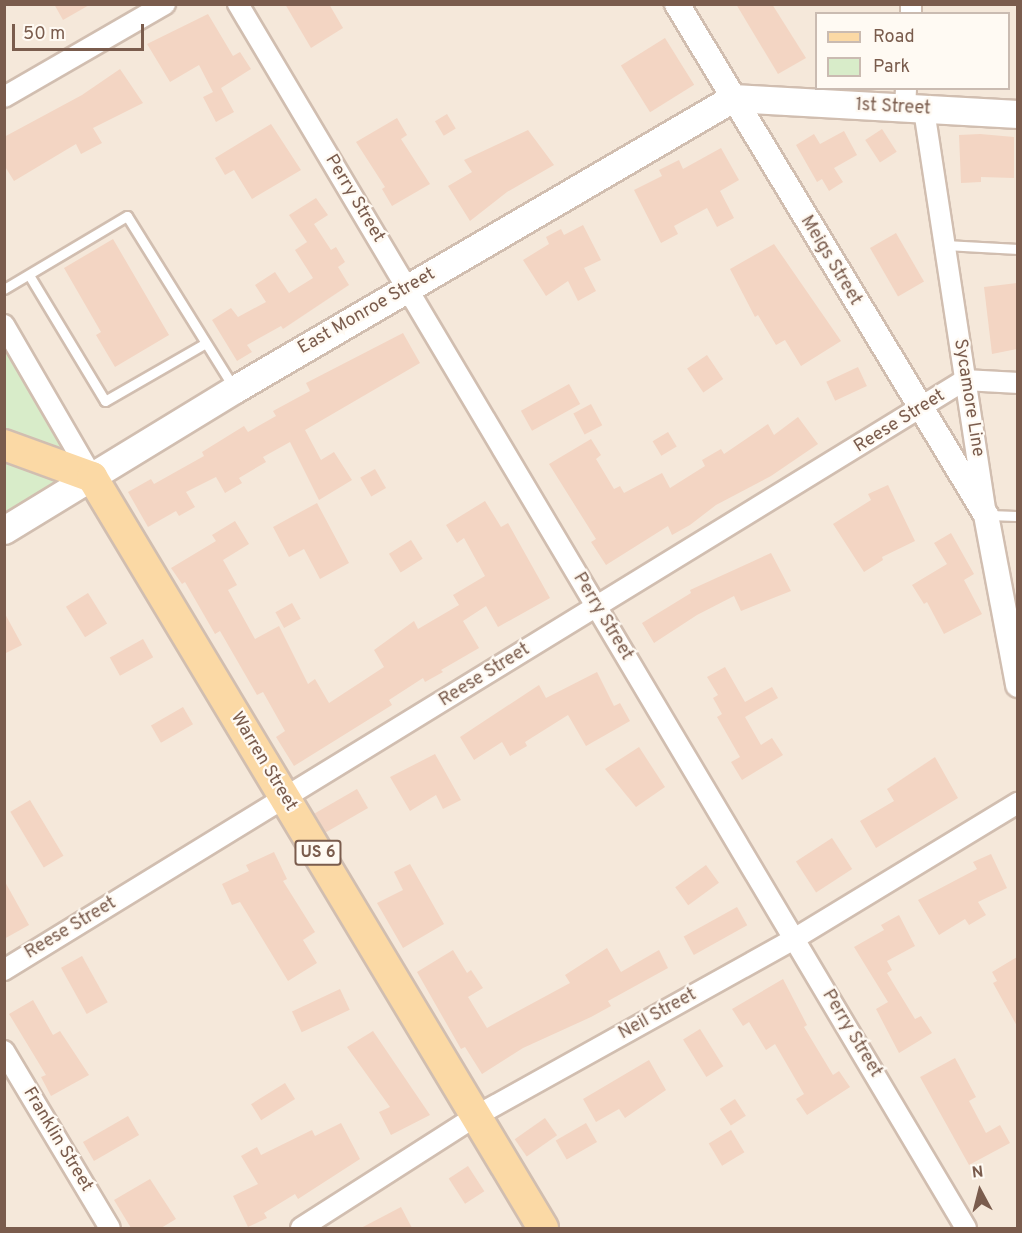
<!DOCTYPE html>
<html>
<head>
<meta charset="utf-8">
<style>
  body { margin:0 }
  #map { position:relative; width:1022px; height:1233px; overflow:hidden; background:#fdf6ec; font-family:Overpass,sans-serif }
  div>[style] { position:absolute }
  .residential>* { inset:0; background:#f5e8da }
  .green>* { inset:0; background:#d8ecc9 }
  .building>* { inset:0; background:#f3d5c3; transform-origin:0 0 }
  .roads { filter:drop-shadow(2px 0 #d1beb0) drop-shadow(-2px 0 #d1beb0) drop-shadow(0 2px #d1beb0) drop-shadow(0 -2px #d1beb0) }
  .service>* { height:9px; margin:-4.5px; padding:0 4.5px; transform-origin:4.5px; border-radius:4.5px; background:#fff }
  .minor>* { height:20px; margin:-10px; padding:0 10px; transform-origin:10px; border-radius:10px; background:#fff }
  .tertiary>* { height:24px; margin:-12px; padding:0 12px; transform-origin:12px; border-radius:12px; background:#fff }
  .secondary>* { height:27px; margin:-13.5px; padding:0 13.5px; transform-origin:13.5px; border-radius:13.5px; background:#fff }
  .primary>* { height:30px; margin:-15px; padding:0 15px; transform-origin:15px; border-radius:15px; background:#fbd9a5 }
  span { translate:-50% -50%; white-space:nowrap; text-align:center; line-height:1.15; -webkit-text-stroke:4.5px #fffaf3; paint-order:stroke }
  .shield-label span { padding:2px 4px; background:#fffaf3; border:2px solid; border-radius:4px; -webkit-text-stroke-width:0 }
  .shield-label { font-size:16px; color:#7a5c4d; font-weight:700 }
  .street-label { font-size:18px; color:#7a5c4d }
  .frame { position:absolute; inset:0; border:6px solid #7a5c4d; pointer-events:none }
  .legend { position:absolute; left:815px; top:12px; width:195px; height:78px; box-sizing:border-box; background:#fffaf3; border:2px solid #cabbb1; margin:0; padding:8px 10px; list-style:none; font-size:18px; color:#7a5c4d }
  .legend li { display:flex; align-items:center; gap:12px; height:30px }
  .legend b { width:30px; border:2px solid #cabbb1 }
  .north { position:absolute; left:950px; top:1161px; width:60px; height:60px; -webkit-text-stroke:4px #fffaf3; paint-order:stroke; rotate:353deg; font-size:16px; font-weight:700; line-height:24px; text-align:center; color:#7a5c4d }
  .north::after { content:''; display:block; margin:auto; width:21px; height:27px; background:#7a5c4d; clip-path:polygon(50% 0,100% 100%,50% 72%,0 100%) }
  .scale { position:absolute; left:12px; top:24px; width:132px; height:27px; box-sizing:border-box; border:3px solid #7a5c4d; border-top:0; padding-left:8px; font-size:18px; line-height:21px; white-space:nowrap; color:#7a5c4d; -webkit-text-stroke:4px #fffaf3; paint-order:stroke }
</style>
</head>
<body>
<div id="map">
  <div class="residential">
    <div style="clip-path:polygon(evenodd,5px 5px,1017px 5px,1017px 1228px,5px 1228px,5px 5px,816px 14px,1008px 14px,1008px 88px,816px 88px,816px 14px)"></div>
  </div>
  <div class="green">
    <div style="clip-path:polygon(4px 349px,76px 472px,4px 517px)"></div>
  </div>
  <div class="building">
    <div style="clip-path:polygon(54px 4px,91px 4px,63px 20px)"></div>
    <div style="clip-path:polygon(285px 4px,329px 4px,343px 28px,311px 48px)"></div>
    <div style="clip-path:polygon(736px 4px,772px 4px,806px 58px,778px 74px)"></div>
    <div style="clip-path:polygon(208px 14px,233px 56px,240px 52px,251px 69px,221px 88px,234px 112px,216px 122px,203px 97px,213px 92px,199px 65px,170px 82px,147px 44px)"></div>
    <div style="left:665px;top:38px;width:55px;height:52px;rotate:58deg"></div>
    <div style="clip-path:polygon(120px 69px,143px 103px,93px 128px,102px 143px,81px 154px,76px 144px,14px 181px,4px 165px,4px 137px,82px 95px)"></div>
    <div style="left:447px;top:114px;width:17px;height:14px;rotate:59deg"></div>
    <div style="clip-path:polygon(397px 118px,407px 135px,401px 139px,430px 184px,392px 206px,382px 189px,385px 187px,356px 142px)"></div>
    <div style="clip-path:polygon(271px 124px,301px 170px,252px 199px,234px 170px,225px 175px,215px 158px)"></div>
    <div style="left:882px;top:129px;width:27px;height:20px;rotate:57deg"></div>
    <div style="clip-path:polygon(528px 130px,554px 165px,507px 192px,470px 221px,448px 186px,472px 172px,464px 160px)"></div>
    <div style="clip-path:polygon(844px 131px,857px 155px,834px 168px,843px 182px,829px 191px,822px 179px,817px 182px,796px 145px,814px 134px,820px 144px)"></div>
    <div style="clip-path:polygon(980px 134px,1014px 137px,1014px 178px,981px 177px,981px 182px,961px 183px,959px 135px)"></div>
    <div style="clip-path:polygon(721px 148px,739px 180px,720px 191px,734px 218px,717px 227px,707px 208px,674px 226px,678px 234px,661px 243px,634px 190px,662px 176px,659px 170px,679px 160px,683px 169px)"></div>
    <div style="clip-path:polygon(316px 198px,328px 215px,314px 224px,331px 250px,336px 247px,345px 262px,338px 267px,349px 285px,283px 329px,281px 326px,247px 345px,252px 352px,237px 361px,212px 320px,231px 308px,238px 317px,266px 302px,255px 285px,275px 272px,289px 293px,313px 278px,295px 250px,307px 242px,289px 215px)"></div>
    <div style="clip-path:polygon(583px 225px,601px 260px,584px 268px,596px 291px,578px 301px,568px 281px,546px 296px,523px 260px,549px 244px,546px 237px,561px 229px,564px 235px)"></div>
    <div style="left:896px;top:233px;width:56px;height:30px;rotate:60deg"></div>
    <div style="clip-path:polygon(113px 239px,169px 335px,115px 367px,96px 335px,101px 332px,64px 268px)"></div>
    <div style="clip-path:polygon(774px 244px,841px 341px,801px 366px,785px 340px,776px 345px,758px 315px,755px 317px,730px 269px)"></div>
    <div style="clip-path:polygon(1017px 283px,1017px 349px,992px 354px,984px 287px)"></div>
    <div style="clip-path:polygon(403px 333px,420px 363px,305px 430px,321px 460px,334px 452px,352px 480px,319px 500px,290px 442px,263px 457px,266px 462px,239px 478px,242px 483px,225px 493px,216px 477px,186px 492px,195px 507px,179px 516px,176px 511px,148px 527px,128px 492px,151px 479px,154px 484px,204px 456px,202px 452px,244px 426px,248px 432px,276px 416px,273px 411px,310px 391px,306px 383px)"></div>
    <div style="left:707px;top:355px;width:29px;height:24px;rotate:56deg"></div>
    <div style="left:858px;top:367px;width:21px;height:35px;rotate:65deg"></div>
    <div style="left:569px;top:384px;width:23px;height:55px;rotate:61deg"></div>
    <div style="left:591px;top:404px;width:24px;height:20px;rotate:62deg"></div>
    <div style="clip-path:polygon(798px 417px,818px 444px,771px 476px,716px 505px,690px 525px,672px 535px,668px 526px,606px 565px,591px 542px,596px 539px,549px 464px,591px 439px,601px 455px,596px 459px,614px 489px,620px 486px,624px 493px,662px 473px,670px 488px,705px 466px,702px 460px,721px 449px,724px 454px,768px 424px,774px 435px)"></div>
    <div style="left:668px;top:432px;width:17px;height:18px;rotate:59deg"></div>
    <div style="left:375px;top:469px;width:22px;height:17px;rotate:60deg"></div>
    <div style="clip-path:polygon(888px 485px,915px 541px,882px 557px,883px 560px,864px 572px,833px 524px,871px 500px,868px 494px)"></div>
    <div style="clip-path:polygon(485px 501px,501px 527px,508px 523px,550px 598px,498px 627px,486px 606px,463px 621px,479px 648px,441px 670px,443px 672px,425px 682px,423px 678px,389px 700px,392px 705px,294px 766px,276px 737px,285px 731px,263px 692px,257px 695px,220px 631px,215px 634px,185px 582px,182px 584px,171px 568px,216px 541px,212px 535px,235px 521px,249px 544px,223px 560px,237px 585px,228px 590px,255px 639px,279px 626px,308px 684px,315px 679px,329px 703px,384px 667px,374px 650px,414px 621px,418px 629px,459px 605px,453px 595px,485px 576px,464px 538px,457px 543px,446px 525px)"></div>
    <div style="clip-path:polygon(317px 503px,349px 563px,320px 579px,304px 549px,289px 557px,273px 527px)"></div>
    <div style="clip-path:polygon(951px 533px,974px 574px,964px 580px,982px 614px,944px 634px,927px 602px,924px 604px,912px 585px,947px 564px,934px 543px)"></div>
    <div style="left:411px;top:540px;width:22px;height:26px;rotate:58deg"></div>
    <div style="clip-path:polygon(771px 553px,791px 591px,741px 611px,734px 596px,697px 615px,654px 643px,642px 623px,691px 593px,690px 590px)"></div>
    <div style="left:88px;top:593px;width:36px;height:26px;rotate:58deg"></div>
    <div style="left:292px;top:603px;width:18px;height:19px;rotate:61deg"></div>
    <div style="clip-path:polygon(4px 612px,22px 645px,4px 654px)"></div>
    <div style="left:143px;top:639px;width:21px;height:38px;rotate:61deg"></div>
    <div style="clip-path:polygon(725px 667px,745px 702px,772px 687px,778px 698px,745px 717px,761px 745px,772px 738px,783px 755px,742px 780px,731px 762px,740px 757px,717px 717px,722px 714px,713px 698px,718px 695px,707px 677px)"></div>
    <div style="clip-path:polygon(597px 672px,614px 706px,620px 703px,630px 721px,586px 746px,568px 715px,525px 742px,527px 746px,510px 756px,502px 742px,474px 760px,460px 737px,539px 685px,546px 698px)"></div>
    <div style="left:183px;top:707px;width:20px;height:37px;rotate:60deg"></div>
    <div style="clip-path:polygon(639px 747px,665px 787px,636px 807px,605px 769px)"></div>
    <div style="clip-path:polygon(435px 754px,461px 800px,443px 809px,436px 795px,410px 811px,390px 777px)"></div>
    <div style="clip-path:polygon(935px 757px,958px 798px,876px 848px,860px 821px,894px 801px,887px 789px)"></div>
    <div style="left:357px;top:789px;width:22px;height:49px;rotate:60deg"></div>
    <div style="left:30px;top:800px;width:65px;height:23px;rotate:59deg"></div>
    <div style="left:832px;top:838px;width:37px;height:43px;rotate:57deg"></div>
    <div style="clip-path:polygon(274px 852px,287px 879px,283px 881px,315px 932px,303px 940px,317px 963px,288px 981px,240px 902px,232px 905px,222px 884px,249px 871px,246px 865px)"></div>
    <div style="clip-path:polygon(991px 854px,1007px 888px,978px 902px,986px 915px,969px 925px,965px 919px,939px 935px,918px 900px,977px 869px,973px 862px)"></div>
    <div style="clip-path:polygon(410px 864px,444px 924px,403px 948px,377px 903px,403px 890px,394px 872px)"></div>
    <div style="left:706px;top:865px;width:22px;height:38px;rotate:54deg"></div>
    <div style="clip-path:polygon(4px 880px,29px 925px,4px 939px)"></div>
    <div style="left:737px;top:907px;width:21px;height:61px;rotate:61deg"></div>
    <div style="clip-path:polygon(899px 915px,915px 946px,887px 961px,892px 970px,887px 973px,915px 1019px,921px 1016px,932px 1033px,899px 1053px,876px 1009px,888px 1002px,854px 947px,884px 930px,881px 925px)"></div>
    <div style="clip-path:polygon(607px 948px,621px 972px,659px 950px,668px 968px,608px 1001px,611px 1006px,591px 1017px,523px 1048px,482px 1074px,465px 1047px,461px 1049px,417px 972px,453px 950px,467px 973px,471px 970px,483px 988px,468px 997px,487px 1028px,570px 983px,565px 975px)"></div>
    <div style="left:82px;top:956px;width:53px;height:24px;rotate:61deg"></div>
    <div style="clip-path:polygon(1017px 957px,1017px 1026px,993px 983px,997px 981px,992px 972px)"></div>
    <div style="clip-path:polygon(783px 979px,807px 1025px,804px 1027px,833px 1075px,839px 1071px,850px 1087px,807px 1115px,796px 1099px,804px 1094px,775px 1044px,766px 1050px,749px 1022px,743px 1026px,732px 1009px)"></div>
    <div style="left:340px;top:989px;width:23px;height:53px;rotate:65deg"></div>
    <div style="clip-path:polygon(33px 1000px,53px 1035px,60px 1031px,89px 1075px,51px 1096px,41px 1077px,46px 1075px,9px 1014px)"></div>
    <div style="left:700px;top:1029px;width:44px;height:20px;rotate:58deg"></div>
    <div style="clip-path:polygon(373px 1031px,430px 1115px,391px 1135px,379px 1112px,390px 1107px,347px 1047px)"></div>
    <div style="clip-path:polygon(955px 1058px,976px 1097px,969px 1101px,986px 1133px,1000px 1125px,1010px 1143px,969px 1165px,920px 1077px)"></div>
    <div style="clip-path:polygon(649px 1060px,666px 1090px,625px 1118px,619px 1109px,596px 1122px,583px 1099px)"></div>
    <div style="left:285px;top:1083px;width:19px;height:40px;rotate:58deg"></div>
    <div style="left:735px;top:1099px;width:20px;height:18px;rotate:57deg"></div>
    <div style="left:128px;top:1116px;width:22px;height:52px;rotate:60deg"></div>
    <div style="left:545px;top:1118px;width:21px;height:37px;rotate:55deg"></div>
    <div style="clip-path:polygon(341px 1123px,360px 1159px,298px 1199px,295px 1194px,264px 1213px,267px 1218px,248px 1227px,233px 1196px,258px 1184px,241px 1156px,257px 1147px,261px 1155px,312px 1130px,315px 1136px)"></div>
    <div style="left:586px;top:1123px;width:22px;height:35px;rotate:60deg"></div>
    <div style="left:731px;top:1130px;width:26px;height:26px;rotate:59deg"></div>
    <div style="left:468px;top:1166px;width:30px;height:23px;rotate:57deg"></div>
    <div style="clip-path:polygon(150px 1179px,176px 1219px,161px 1228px,131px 1228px,114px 1200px)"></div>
    <div style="clip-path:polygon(401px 1207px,412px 1228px,361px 1228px)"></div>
  </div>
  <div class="roads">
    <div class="service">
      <div style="left:945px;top:245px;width:73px;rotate:3.1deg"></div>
      <div style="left:29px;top:275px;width:147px;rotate:58.9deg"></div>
      <div style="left:105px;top:401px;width:116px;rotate:-29.9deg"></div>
      <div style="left:4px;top:289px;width:143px;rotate:-30.7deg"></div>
      <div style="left:127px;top:216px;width:203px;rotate:58.1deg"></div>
      <div style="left:987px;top:515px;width:31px;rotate:2deg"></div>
    </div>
    <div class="minor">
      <div style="left:238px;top:4px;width:1424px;rotate:59.26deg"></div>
      <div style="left:911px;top:14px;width:10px;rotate:-90deg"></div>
      <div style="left:4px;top:97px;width:186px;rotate:-30deg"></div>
      <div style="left:905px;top:108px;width:20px;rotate:-87deg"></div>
      <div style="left:924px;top:110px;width:405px;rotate:81.3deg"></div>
      <div style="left:4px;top:325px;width:176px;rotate:59.9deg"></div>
      <div style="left:4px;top:970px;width:1128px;rotate:-31.55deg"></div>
      <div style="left:965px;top:380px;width:53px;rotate:3.2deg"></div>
      <div style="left:4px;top:1051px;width:206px;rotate:59.1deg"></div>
      <div style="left:301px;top:1228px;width:208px;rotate:-32.6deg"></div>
      <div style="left:476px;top:1116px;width:364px;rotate:-29.1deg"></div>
      <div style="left:794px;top:939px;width:262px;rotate:-31.3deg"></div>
    </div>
    <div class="tertiary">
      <div style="left:677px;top:4px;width:597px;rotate:58.84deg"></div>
      <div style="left:986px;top:515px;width:173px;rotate:79.3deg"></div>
    </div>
    <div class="secondary">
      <div style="left:4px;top:530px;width:271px;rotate:-31.4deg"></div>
      <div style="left:235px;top:389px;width:577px;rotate:-30.3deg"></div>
      <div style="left:733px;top:98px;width:285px;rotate:3.2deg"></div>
    </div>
    <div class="primary">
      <div style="left:4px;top:445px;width:94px;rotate:20deg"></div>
      <div style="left:92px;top:477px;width:876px;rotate:59.01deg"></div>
    </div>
  </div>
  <div class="shield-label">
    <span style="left:318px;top:853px">US 6</span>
  </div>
  <div class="street-label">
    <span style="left:893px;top:108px;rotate:3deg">1st Street</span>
    <span style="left:354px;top:199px;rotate:59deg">Perry Street</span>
    <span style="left:830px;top:261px;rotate:59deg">Meigs Street</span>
    <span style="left:367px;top:312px;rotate:-30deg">East Monroe Street</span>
    <span style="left:968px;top:398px;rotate:81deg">Sycamore Line</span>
    <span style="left:900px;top:422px;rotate:-32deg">Reese Street</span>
    <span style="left:602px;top:617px;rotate:59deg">Perry Street</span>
    <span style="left:485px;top:676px;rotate:-32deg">Reese Street</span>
    <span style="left:263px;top:762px;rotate:59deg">Warren Street</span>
    <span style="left:71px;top:929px;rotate:-31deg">Reese Street</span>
    <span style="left:658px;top:1015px;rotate:-29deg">Neil Street</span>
    <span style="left:851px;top:1034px;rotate:59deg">Perry Street</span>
    <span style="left:57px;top:1140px;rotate:59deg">Franklin Street</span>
  </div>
  <div class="frame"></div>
  <ul class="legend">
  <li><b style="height:8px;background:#fbd9a5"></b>Road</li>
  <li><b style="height:16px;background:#d8ecc9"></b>Park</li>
  </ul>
  <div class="north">N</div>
  <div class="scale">50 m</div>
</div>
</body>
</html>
